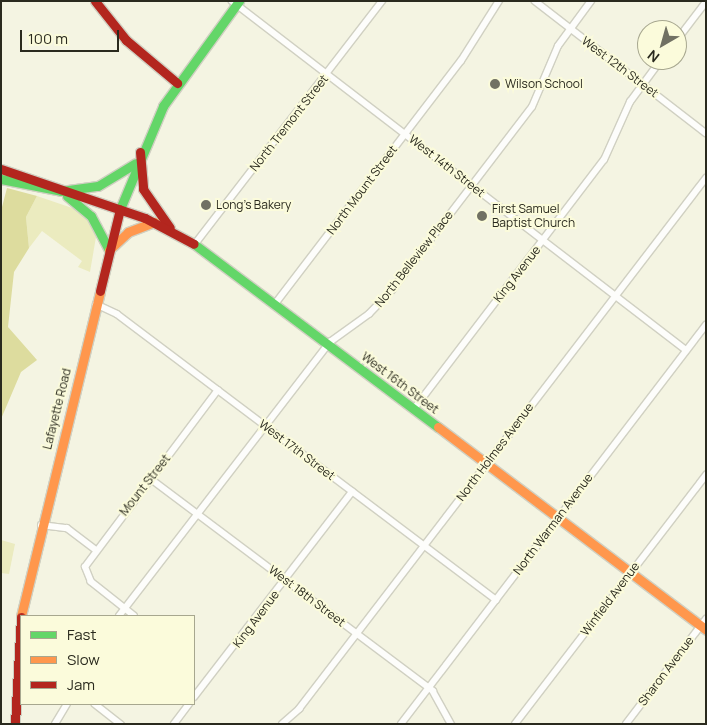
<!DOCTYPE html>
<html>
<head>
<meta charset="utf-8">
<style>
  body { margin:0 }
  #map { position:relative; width:707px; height:725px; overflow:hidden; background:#f4f4e2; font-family:Manrope,sans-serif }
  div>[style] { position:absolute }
  .green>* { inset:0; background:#ebebbf }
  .forest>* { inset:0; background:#dddc9e }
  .roads { filter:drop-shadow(1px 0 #d0d0c2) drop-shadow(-1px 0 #d0d0c2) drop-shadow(0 1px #d0d0c2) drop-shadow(0 -1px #d0d0c2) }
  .street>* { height:5.5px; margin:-2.75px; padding:0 2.75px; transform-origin:2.75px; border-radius:2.75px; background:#fdfdfb }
  .fast>* { height:9px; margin:-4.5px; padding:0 4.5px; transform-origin:4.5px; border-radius:4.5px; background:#63d668 }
  .slow>* { height:9px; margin:-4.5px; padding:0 4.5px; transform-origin:4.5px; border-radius:4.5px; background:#ff974d }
  .jam>* { height:9px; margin:-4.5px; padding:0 4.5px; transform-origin:4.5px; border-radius:4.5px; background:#b3261e }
  .dots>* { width:14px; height:14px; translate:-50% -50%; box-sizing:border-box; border:2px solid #fbfbdb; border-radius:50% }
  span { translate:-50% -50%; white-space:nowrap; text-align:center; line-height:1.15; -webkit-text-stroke:4px #fbfbdb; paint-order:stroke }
  .street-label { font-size:12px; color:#2a2a1e }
  .poi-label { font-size:12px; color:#2a2a1e }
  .left { translate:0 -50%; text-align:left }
  .frame { position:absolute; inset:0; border:2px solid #2a2a1e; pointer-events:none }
  .legend { position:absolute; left:20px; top:615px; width:175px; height:90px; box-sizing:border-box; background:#fbfbdb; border:1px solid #a7a78f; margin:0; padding:6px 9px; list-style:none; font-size:15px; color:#2a2a1e }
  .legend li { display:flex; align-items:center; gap:10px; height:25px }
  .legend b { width:25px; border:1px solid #a7a78f }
  .north { position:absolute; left:637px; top:20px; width:50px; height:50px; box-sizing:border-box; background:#fbfbdb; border:1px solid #a7a78f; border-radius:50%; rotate:218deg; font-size:14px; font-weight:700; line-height:20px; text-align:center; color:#2a2a1e }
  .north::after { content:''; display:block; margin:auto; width:18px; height:22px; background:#717163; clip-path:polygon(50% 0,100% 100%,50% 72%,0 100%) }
  .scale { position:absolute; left:20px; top:30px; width:99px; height:22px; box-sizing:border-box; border:2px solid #2a2a1e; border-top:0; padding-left:6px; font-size:15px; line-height:18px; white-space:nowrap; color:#2a2a1e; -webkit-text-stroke:4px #fbfbdb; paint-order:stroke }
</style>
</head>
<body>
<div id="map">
  <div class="green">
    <div style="clip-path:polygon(37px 196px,78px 210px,90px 222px,96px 237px,90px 272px,78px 267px,82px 261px,42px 231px,29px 248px,26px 217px)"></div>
    <div style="clip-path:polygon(1px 540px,15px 544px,9px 574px,1px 573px)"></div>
  </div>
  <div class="forest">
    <div style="clip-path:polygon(7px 188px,37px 196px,26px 217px,29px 248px,14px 272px,8px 327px,37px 360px,21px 372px,1px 419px,2px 207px)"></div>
  </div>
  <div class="roads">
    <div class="street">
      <div style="left:232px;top:1px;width:573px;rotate:37.55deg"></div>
      <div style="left:535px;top:1px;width:216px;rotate:37.7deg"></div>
      <div style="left:677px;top:40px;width:48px;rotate:-52.7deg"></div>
      <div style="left:195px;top:244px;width:307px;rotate:-52.4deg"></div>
      <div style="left:96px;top:304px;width:23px;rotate:25deg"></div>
      <div style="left:117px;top:314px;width:475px;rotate:37deg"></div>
      <div style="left:275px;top:304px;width:306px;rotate:-52.6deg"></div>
      <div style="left:461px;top:61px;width:71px;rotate:-57.7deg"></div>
      <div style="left:414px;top:409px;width:313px;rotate:-52.7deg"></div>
      <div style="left:604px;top:160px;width:64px;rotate:-65.9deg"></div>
      <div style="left:630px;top:102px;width:52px;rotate:-53.6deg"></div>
      <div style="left:151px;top:479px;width:353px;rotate:36.9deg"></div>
      <div style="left:433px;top:691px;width:38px;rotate:61deg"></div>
      <div style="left:41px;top:525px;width:26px;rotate:7deg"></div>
      <div style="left:67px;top:528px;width:35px;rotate:37deg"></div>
      <div style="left:119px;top:616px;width:346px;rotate:-52.4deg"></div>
      <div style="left:330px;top:342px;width:48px;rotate:-35.7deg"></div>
      <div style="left:369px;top:314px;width:33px;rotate:-46deg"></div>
      <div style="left:392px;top:290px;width:230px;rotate:-52.6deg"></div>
      <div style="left:532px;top:107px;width:66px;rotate:-66.9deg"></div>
      <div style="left:558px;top:46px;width:56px;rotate:-53.7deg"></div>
      <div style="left:134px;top:616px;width:55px;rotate:-141.7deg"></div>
      <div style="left:91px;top:582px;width:16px;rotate:-112deg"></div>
      <div style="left:85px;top:567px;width:221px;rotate:-53.1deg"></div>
      <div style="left:194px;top:697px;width:259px;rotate:-52.4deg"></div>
      <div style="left:95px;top:704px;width:33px;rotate:38deg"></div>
      <div style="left:55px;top:724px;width:23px;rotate:-59deg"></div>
      <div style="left:174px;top:724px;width:25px;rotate:-53deg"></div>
      <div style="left:282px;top:724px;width:23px;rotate:-41deg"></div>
      <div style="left:299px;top:709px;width:669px;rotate:-52.53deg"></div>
      <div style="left:401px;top:724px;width:502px;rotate:-52.61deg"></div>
      <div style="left:515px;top:724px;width:314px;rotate:-52.5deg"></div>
      <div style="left:626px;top:724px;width:132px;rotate:-52.7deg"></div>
    </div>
    <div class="fast">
      <div style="left:1px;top:179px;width:61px;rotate:11.3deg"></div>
      <div style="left:61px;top:191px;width:37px;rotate:-8deg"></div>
      <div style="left:98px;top:186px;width:44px;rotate:-31.2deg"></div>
      <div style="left:67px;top:196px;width:31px;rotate:40deg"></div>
      <div style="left:91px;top:216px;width:38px;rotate:62deg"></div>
      <div style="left:120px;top:209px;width:112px;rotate:-67.3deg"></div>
      <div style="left:163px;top:106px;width:130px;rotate:-54.1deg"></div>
      <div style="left:194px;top:244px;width:305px;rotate:36.9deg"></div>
    </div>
    <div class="slow">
      <div style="left:109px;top:250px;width:26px;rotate:-43deg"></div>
      <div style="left:128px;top:232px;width:28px;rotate:-21deg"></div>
      <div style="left:438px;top:427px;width:336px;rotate:37.1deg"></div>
      <div style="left:21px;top:616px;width:334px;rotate:-76.3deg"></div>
    </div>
    <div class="jam">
      <div style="left:95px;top:1px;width:50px;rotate:51.5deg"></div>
      <div style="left:126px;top:40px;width:67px;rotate:40.1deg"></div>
      <div style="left:140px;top:152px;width:37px;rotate:85deg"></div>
      <div style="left:143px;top:189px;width:47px;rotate:55.3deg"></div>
      <div style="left:1px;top:169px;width:152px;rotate:18.8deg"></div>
      <div style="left:145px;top:218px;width:55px;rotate:28deg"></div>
      <div style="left:100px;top:291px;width:84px;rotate:-76.3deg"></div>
      <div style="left:15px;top:724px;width:107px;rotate:-86.8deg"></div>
    </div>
  </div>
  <div class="dots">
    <div style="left:495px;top:84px;background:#717163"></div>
    <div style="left:206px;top:205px;background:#717163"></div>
    <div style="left:482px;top:216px;background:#717163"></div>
  </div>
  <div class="street-label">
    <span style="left:620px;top:67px;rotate:37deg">West 12th Street</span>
    <span style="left:289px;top:123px;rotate:-52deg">North Tremont Street</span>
    <span style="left:447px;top:166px;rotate:38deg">West 14th Street</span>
    <span style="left:362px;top:190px;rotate:-53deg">North Mount Street</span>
    <span style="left:414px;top:259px;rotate:-52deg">North Belleview Place</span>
    <span style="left:517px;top:274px;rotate:-52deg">King Avenue</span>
    <span style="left:400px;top:383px;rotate:37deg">West 16th Street</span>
    <span style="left:57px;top:409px;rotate:-76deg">Lafayette Road</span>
    <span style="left:297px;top:450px;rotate:37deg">West 17th Street</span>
    <span style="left:495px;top:452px;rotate:-53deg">North Holmes Avenue</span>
    <span style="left:145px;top:485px;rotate:-52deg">Mount Street</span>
    <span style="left:553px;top:524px;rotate:-53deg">North Warman Avenue</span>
    <span style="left:307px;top:596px;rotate:37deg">West 18th Street</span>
    <span style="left:610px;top:599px;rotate:-53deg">Winfield Avenue</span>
    <span style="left:256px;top:619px;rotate:-53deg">King Avenue</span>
    <span style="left:666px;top:671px;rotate:-53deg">Sharon Avenue</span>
  </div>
  <div class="poi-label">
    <span class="left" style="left:505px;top:84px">Wilson School</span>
    <span class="left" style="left:216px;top:205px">Long's Bakery</span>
    <span class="left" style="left:492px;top:216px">First Samuel<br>Baptist Church</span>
  </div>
  <div class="frame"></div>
  <ul class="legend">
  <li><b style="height:6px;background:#63d668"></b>Fast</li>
  <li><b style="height:6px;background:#ff974d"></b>Slow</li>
  <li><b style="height:6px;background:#b3261e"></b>Jam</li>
  </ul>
  <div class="north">N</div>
  <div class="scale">100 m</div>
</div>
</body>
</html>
